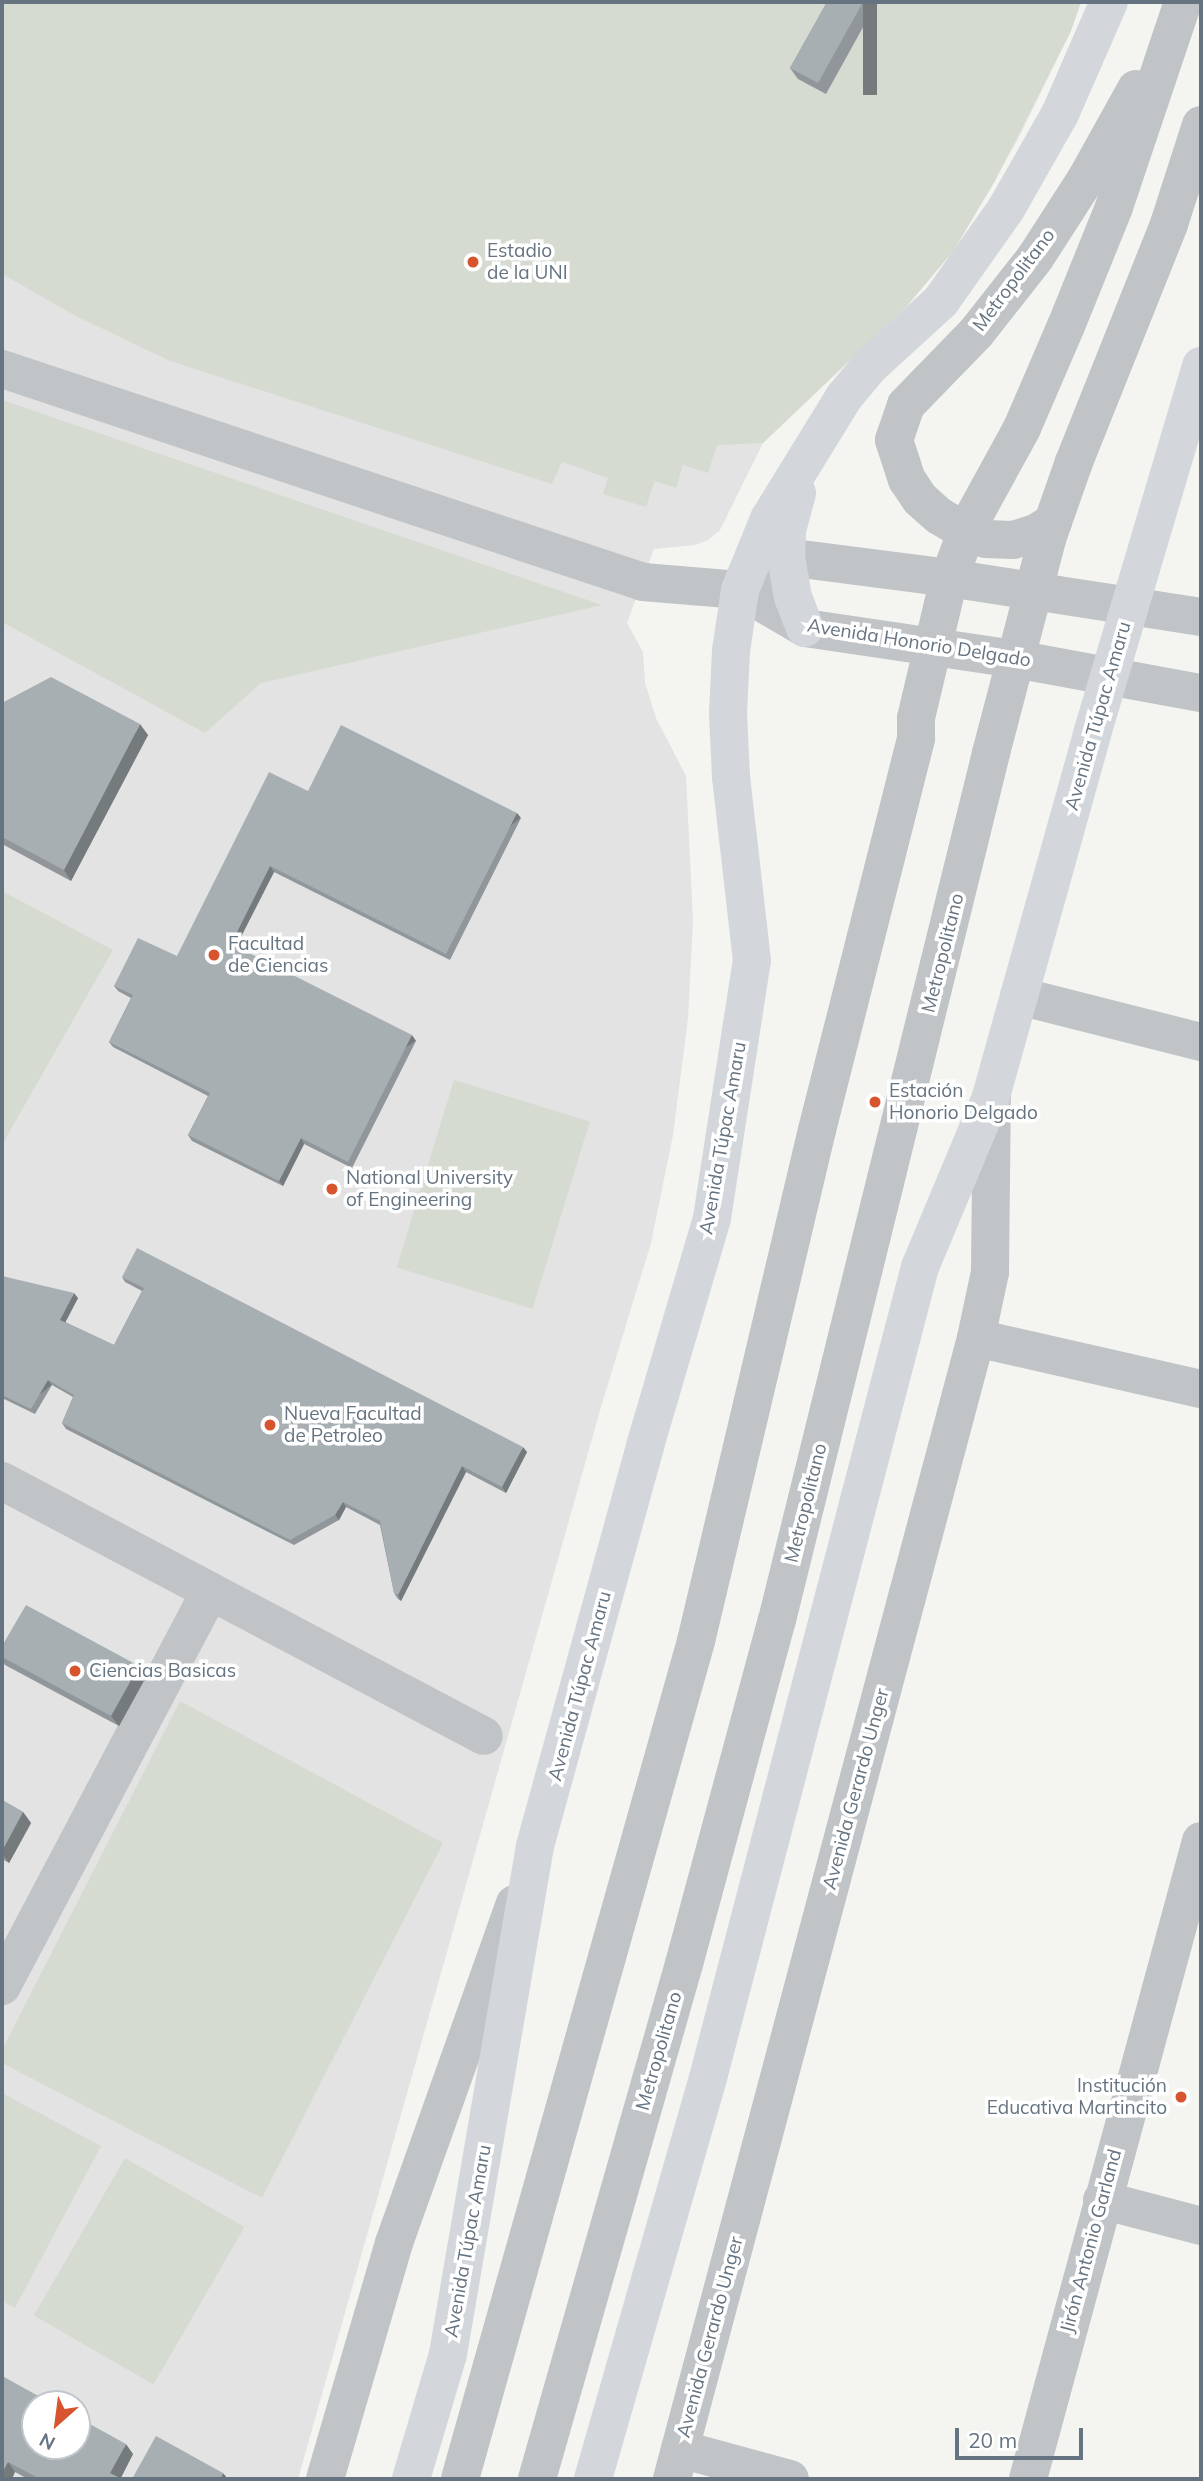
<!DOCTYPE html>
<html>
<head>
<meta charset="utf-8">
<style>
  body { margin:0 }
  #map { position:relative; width:1203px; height:2481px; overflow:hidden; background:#f4f4f1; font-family:Mulish,sans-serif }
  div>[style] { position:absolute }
  .built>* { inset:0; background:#e2e3e2 }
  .green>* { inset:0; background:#d6dbd2; transform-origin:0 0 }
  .minor>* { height:38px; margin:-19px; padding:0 19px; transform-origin:19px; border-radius:19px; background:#c0c4c7 }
  .major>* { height:38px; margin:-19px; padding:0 19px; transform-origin:19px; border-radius:19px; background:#d3d7db }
  .wall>* { inset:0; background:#90969a }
  .shaded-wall>* { inset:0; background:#757a7d; transform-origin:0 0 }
  .building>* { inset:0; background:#a7afb3 }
  .dots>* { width:19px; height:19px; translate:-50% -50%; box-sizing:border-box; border:4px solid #fff; border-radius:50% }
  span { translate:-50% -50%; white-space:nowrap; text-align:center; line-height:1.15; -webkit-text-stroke:7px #fff; paint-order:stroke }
  .poi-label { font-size:19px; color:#657480 }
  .left { translate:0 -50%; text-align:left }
  .right { translate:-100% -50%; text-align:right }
  .street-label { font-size:19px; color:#657480 }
  .frame { position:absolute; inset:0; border:4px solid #657480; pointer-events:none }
  .north { position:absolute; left:21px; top:2390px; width:70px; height:70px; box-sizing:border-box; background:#fff; border:2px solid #c1c7cc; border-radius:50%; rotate:208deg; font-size:19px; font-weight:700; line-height:28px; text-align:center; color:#657480 }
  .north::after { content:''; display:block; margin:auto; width:24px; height:32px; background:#d7542e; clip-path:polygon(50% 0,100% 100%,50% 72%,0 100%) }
  .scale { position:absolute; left:955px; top:2428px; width:128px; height:32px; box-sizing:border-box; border:4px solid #657480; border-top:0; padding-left:9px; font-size:21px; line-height:24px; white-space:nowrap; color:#657480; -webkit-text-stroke:5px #fff; paint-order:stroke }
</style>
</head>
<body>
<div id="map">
  <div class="built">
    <div style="clip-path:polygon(evenodd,2px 2px,1081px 2px,1071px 31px,1017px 141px,954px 250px,907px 306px,763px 443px,720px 530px,708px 540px,695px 545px,654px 549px,627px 623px,643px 652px,645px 683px,656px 718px,686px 776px,693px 921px,688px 1018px,673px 1135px,651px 1243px,601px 1407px,298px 2479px,2px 2479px,2px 2px,35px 2404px,77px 2404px,77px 2446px,35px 2446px,35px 2404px)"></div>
  </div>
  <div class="green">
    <div style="clip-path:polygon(2px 2px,1081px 2px,1071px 31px,995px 181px,954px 250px,907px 306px,763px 443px,717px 445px,708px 473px,683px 465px,676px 488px,655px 481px,646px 507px,603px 494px,608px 478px,562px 462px,552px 484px,170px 361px,76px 316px,2px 274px,2px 181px,5px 174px,2px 172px)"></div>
    <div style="clip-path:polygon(2px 400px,602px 605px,261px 683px,205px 733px,2px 622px)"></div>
    <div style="clip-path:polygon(2px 891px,113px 950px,2px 1145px)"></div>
    <div style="left:454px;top:1080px;width:142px;height:196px;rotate:17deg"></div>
    <div style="clip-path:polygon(180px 1701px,443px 1843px,262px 2198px,2px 2063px,2px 2050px)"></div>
    <div style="clip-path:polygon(2px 2093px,101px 2146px,15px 2308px,2px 2301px)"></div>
    <div style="left:125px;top:2158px;width:138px;height:182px;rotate:30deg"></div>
  </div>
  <div class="minor">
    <div style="left:2px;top:369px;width:675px;rotate:18.38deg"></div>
    <div style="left:643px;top:582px;width:97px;rotate:4.7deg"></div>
    <div style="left:740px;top:590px;width:75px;rotate:30.3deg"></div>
    <div style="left:805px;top:628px;width:212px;rotate:8.4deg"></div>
    <div style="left:1015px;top:659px;width:189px;rotate:10.4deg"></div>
    <div style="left:1053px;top:522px;width:20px;rotate:147deg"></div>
    <div style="left:1036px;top:533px;width:24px;rotate:163deg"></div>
    <div style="left:1013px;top:540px;width:27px;rotate:-178deg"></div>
    <div style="left:986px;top:539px;width:21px;rotate:-161deg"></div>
    <div style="left:966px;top:532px;width:31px;rotate:-149deg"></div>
    <div style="left:939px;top:516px;width:25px;rotate:-138deg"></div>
    <div style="left:920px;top:499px;width:23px;rotate:-124deg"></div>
    <div style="left:907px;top:480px;width:42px;rotate:-108deg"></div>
    <div style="left:894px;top:440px;width:37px;rotate:-71deg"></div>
    <div style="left:906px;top:405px;width:100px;rotate:-45.8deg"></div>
    <div style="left:976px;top:333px;width:95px;rotate:-51.8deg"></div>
    <div style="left:1035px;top:258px;width:94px;rotate:-57.2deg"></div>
    <div style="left:1086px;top:179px;width:103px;rotate:-60.9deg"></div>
    <div style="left:759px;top:577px;width:34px;rotate:-37deg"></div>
    <div style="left:786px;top:557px;width:164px;rotate:7.3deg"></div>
    <div style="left:949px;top:578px;width:255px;rotate:8.8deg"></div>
    <div style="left:1019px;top:996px;width:188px;rotate:14.2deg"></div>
    <div style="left:976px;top:1338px;width:231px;rotate:12.8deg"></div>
    <div style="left:2px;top:1481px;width:545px;rotate:27.88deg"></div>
    <div style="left:2px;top:1986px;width:446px;rotate:-62.2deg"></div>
    <div style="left:1102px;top:2200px;width:102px;rotate:14.7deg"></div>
    <div style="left:680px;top:2449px;width:114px;rotate:15.3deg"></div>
    <div style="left:325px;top:2479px;width:246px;rotate:-73.7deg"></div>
    <div style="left:394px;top:2243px;width:360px;rotate:-70.4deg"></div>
    <div style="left:460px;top:2479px;width:871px;rotate:-74.27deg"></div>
    <div style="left:696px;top:1641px;width:525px;rotate:-76.68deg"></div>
    <div style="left:817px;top:1130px;width:404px;rotate:-75.8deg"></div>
    <div style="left:916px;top:738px;width:20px;rotate:-90deg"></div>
    <div style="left:916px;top:718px;width:144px;rotate:-76.7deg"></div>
    <div style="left:949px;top:578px;width:59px;rotate:-69.1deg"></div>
    <div style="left:970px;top:523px;width:108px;rotate:-61.3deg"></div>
    <div style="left:1022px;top:428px;width:111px;rotate:-66.7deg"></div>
    <div style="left:1066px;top:326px;width:128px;rotate:-68deg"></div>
    <div style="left:1114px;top:207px;width:216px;rotate:-71.4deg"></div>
    <div style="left:537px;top:2479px;width:536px;rotate:-74.07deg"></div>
    <div style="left:684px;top:1964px;width:356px;rotate:-74.9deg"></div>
    <div style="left:777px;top:1620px;width:893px;rotate:-76.13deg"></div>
    <div style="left:991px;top:753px;width:221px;rotate:-75.3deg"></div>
    <div style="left:1047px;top:539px;width:82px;rotate:-70.7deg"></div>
    <div style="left:1074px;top:462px;width:256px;rotate:-68.2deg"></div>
    <div style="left:1169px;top:224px;width:104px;rotate:-72.1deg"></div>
    <div style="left:672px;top:2479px;width:1181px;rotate:-75.08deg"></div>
    <div style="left:976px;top:1338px;width:67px;rotate:-78deg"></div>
    <div style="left:990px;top:1272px;width:177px;rotate:-89.4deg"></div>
    <div style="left:1028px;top:2479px;width:661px;rotate:-74.83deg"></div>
  </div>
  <div class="major">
    <div style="left:797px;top:493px;width:39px;rotate:105deg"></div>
    <div style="left:787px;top:531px;width:26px;rotate:92deg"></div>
    <div style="left:786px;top:557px;width:41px;rotate:80.1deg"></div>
    <div style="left:793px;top:597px;width:33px;rotate:69deg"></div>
    <div style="left:411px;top:2479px;width:130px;rotate:-73.5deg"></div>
    <div style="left:448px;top:2354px;width:515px;rotate:-80.28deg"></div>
    <div style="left:535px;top:1846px;width:415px;rotate:-74.6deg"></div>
    <div style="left:645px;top:1446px;width:238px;rotate:-73.6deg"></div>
    <div style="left:712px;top:1218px;width:260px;rotate:-81.2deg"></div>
    <div style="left:752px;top:961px;width:185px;rotate:-96.5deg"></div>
    <div style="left:731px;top:777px;width:63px;rotate:-92.7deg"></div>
    <div style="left:728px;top:714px;width:63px;rotate:-87.3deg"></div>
    <div style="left:731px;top:651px;width:62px;rotate:-81.6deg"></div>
    <div style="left:740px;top:590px;width:77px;rotate:-67.8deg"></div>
    <div style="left:769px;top:519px;width:143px;rotate:-58.4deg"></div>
    <div style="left:844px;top:397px;width:40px;rotate:-50deg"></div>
    <div style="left:870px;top:366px;width:96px;rotate:-42.5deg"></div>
    <div style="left:941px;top:301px;width:113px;rotate:-54.8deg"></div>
    <div style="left:1006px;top:209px;width:109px;rotate:-60.4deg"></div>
    <div style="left:1060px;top:114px;width:122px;rotate:-66.4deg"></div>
    <div style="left:593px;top:2479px;width:417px;rotate:-74deg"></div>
    <div style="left:708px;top:2078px;width:838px;rotate:-75.35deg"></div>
    <div style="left:920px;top:1267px;width:181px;rotate:-67.3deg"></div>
    <div style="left:990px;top:1100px;width:380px;rotate:-74.4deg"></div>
    <div style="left:1092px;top:734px;width:384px;rotate:-73.5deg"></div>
  </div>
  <div class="wall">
    <div style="clip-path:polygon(827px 2px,877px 2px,826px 94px,798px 79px,790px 68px)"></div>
    <div style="clip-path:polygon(2px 703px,148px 735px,71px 881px,2px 844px)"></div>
    <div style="clip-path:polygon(308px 791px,521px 818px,450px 960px,274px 872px,236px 947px,416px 1041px,352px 1168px,304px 1144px,283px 1186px,192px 1141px,188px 1135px,208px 1096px,113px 1047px,109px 1042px,131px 998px,118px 991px,114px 986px,177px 956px)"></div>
    <div style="clip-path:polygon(2px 1276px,78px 1298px,65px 1322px,114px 1345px,142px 1291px,125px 1282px,122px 1277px,527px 1452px,506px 1493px,466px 1472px,401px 1601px,398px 1599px,394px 1593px,380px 1525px,346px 1507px,339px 1520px,294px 1545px,66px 1429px,62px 1423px,73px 1397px,52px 1385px,35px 1414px,2px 1398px)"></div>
    <div style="clip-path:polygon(2px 1646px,139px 1666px,146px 1677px,119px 1726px,5px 1665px,2px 1661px)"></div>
    <div style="clip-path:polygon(2px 1800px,23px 1812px,31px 1823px,9px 1863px,2px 1859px)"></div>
    <div style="clip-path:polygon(2px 2376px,133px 2454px,121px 2478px,122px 2479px,28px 2479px,15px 2472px,2px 2479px)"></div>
  </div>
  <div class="shaded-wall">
    <div style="left:863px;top:2px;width:14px;height:93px"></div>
    <div style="clip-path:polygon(140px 724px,148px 735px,71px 881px,64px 870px)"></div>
    <div style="left:517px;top:813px;width:6px;height:158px;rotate:51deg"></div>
    <div style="clip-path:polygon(270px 866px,274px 872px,234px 950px,231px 944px)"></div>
    <div style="left:412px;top:1035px;width:7px;height:142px;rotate:56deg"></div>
    <div style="clip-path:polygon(301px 1138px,304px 1144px,283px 1186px,279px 1181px)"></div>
    <div style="clip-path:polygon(74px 1293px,78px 1298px,64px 1325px,60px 1320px)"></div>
    <div style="left:48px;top:1380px;width:6px;height:34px;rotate:51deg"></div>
    <div style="clip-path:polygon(523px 1447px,527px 1452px,506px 1493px,502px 1487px)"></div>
    <div style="clip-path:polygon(462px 1466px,466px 1472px,401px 1601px,398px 1595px)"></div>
    <div style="clip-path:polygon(343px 1502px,346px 1507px,339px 1520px,335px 1515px)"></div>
    <div style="clip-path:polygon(139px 1666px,146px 1677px,119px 1726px,111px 1716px)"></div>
    <div style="clip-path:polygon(23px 1812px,31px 1823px,9px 1863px,2px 1853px,2px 1851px)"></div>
    <div style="clip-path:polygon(126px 2444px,133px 2454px,120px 2479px,110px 2473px)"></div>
    <div style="clip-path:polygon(8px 2462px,15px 2472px,12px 2479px,2px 2479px,2px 2473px)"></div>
    <div style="clip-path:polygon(223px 2473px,228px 2479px,220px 2479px)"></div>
  </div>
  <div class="building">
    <div style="clip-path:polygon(827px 2px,863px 2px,818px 83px,790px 68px)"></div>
    <div style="clip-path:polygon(51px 677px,140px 724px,64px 870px,2px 837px,2px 703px)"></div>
    <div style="clip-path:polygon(341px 725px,517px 813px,446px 954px,270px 866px,231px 944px,412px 1035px,348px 1162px,301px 1138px,279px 1181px,188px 1135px,210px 1093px,109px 1042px,133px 995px,114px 986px,138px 938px,177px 956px,269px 772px,308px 791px)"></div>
    <div style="clip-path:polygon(137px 1248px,523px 1447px,502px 1487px,462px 1466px,398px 1595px,394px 1593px,380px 1521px,343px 1502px,335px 1515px,290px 1540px,62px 1423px,74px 1395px,48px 1380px,31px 1409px,2px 1395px,2px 1276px,74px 1293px,60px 1320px,114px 1345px,144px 1288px,122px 1277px)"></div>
    <div style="clip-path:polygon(26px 1605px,139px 1666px,111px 1716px,2px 1657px,2px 1646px)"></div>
    <div style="clip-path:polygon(2px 1800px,23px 1812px,2px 1851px)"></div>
    <div style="clip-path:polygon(2px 2376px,53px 2404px,35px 2404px,35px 2446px,77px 2446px,77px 2417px,126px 2444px,110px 2473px,122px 2479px,40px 2479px,8px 2462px,2px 2473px)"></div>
    <div style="clip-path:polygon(156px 2436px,223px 2473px,220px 2479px,132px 2479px)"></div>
  </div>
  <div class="dots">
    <div style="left:473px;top:262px;background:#d7542e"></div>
    <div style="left:214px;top:955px;background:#d7542e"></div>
    <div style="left:875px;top:1102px;background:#d7542e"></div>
    <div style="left:332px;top:1189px;background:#d7542e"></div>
    <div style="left:270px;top:1425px;background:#d7542e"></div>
    <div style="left:75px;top:1671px;background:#d7542e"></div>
    <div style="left:1181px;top:2097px;background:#d7542e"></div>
  </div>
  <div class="poi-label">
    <span class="left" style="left:487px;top:262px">Estadio<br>de la UNI</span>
    <span class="left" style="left:228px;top:955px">Facultad<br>de Ciencias</span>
    <span class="left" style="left:889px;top:1102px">Estación<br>Honorio Delgado</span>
    <span class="left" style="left:346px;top:1189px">National University<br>of Engineering</span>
    <span class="left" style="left:284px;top:1425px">Nueva Facultad<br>de Petroleo</span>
    <span class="left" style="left:89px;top:1671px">Ciencias Basicas</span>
    <span class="right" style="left:1167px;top:2097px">Institución<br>Educativa Martincito</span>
  </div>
  <div class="street-label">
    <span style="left:1014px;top:280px;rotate:-53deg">Metropolitano</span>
    <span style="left:919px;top:643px;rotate:9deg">Avenida Honorio Delgado</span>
    <span style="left:1098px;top:716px;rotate:-74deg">Avenida Túpac Amaru</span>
    <span style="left:943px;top:953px;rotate:-76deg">Metropolitano</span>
    <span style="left:723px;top:1138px;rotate:-80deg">Avenida Túpac Amaru</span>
    <span style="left:806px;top:1503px;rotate:-76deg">Metropolitano</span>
    <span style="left:580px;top:1686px;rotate:-75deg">Avenida Túpac Amaru</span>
    <span style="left:856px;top:1789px;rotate:-75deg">Avenida Gerardo Unger</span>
    <span style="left:659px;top:2051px;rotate:-74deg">Metropolitano</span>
    <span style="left:468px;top:2241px;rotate:-80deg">Avenida Túpac Amaru</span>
    <span style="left:1091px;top:2241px;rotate:-75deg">Jirón Antonio Garland</span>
    <span style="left:710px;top:2337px;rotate:-75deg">Avenida Gerardo Unger</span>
  </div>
  <div class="frame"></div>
  <div class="north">N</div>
  <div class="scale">20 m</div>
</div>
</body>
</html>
